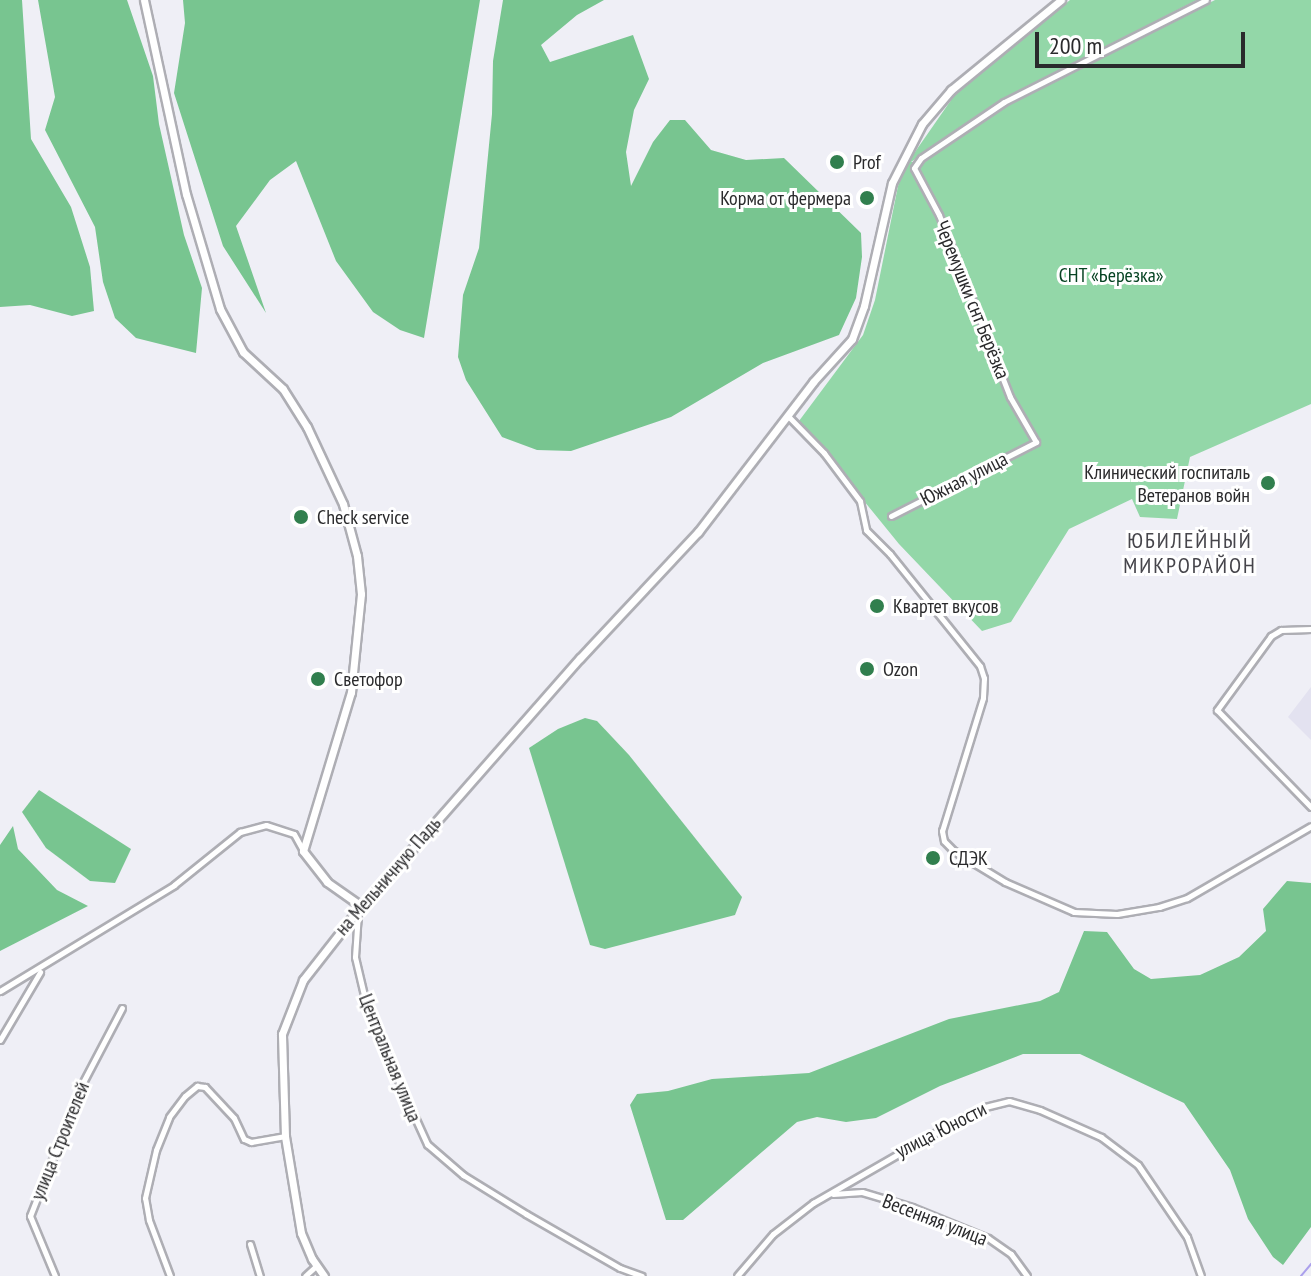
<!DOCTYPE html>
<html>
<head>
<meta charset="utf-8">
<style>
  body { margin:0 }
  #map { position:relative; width:1311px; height:1276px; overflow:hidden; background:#efeff6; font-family:"PT Sans Narrow",sans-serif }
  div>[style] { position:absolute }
  .built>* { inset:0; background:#e3e2f0 }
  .green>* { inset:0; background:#93d7a8 }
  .forest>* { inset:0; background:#78c590 }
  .stream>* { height:2px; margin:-1px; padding:0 1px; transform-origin:1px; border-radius:1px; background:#aba0ec }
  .roads { filter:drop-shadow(2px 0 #aeaeb4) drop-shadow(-2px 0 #aeaeb4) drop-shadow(0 2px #aeaeb4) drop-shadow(0 -2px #aeaeb4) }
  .minor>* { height:5px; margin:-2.5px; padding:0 2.5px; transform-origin:2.5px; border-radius:2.5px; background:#fff }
  .tertiary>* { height:7px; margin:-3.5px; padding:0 3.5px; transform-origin:3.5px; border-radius:3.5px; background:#fff }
  .dots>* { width:22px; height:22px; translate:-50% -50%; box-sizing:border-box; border:4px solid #fff; border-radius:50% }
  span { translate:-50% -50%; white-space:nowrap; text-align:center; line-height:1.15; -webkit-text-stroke:6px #fff; paint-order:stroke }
  .poi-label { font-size:20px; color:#2a2a2c }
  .left { translate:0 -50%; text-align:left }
  .right { translate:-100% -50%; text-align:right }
  .park-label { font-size:20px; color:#074423 }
  .street-label { font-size:20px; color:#2a2a2c }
  .neighbourhood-label { font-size:22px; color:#46454b; letter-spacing:2px }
  .scale { position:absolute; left:1035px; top:32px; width:210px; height:36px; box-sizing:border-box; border:4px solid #2a2a2c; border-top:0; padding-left:10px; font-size:24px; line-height:28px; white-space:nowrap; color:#2a2a2c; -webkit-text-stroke:6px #fff; paint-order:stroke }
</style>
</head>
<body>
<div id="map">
  <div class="built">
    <div style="clip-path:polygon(1311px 687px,1311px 740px,1288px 717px)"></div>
  </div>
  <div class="green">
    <div style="clip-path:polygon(1070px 0,1197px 0,1004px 98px,911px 162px,924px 161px,1005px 106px,1215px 0,1311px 0,1311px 404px,1190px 457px,1177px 519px,1140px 517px,1132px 499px,1069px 529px,1011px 622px,982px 631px,899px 544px,799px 421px,863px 335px,875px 300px,898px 186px,908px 162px,956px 93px)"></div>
  </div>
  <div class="forest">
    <div style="clip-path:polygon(0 0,22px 0,31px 139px,71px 207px,90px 267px,94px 311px,72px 316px,30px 305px,0 307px)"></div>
    <div style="clip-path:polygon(38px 0,127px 0,153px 76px,159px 124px,184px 235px,202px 288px,196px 353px,136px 338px,115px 318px,103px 282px,95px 227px,45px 130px,55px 97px)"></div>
    <div style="clip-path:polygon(183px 0,480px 0,424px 338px,400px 330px,373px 312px,336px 261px,296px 161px,270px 180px,236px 226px,266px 313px,223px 246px,174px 93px,185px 23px)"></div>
    <div style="clip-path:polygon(503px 0,604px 0,577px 15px,541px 45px,550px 62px,633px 35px,649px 79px,634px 110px,626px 152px,631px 186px,653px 142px,670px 120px,685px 120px,711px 150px,746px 160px,784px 158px,861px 233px,862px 257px,856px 298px,839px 335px,763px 363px,671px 417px,571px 451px,537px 450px,502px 437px,466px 380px,458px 357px,463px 295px,479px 248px,492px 114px,493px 61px)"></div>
    <div style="clip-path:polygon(585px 718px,597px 721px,629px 755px,742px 897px,735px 915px,605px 949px,590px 945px,529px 748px,558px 729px)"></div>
    <div style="clip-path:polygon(39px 790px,131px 849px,115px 883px,90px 881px,46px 848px,22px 812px)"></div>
    <div style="clip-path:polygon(13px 826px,18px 849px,57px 890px,88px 906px,0 951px,0 845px)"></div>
    <div style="clip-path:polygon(1287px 881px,1311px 883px,1311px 1227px,1283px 1265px,1273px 1257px,1248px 1219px,1230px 1170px,1184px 1103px,1080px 1054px,1023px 1054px,940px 1086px,876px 1118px,846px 1122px,817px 1117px,797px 1122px,683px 1220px,666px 1220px,630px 1105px,637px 1094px,668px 1091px,712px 1079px,809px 1073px,949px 1019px,1040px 1001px,1059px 992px,1084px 931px,1107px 932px,1134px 969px,1151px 979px,1200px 975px,1239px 957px,1266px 931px,1263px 909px)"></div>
  </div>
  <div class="stream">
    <div style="left:1301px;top:1276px;width:16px;rotate:-50deg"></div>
  </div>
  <div class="roads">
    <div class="minor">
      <div style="left:788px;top:416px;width:52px;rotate:45.8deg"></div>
      <div style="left:824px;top:453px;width:60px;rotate:53.1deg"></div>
      <div style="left:860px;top:501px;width:30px;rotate:78deg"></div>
      <div style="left:866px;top:530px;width:34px;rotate:45deg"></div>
      <div style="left:890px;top:554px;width:144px;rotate:51.2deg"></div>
      <div style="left:980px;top:666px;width:13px;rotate:72deg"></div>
      <div style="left:984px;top:678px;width:20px;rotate:93deg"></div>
      <div style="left:983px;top:698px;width:139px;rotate:107.1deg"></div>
      <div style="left:942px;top:831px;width:10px;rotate:79deg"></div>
      <div style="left:944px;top:841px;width:14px;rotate:45deg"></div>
      <div style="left:954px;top:851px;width:60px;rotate:31.3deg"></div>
      <div style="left:1005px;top:882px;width:75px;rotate:23.5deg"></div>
      <div style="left:1074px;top:912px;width:43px;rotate:2.7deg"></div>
      <div style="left:1117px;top:914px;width:43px;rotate:-9.5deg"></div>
      <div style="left:1159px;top:907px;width:29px;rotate:-18deg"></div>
      <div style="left:1187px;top:898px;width:143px;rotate:-30.1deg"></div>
      <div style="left:891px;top:516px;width:163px;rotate:-27deg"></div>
      <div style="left:1036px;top:442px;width:52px;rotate:-120deg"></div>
      <div style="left:1010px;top:397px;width:195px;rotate:-111.3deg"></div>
      <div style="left:939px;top:215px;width:53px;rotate:-118deg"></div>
      <div style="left:914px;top:168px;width:12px;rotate:-55deg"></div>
      <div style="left:921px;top:158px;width:100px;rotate:-34deg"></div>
      <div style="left:1004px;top:102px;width:226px;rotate:-26.8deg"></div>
      <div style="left:1311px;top:629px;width:30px;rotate:178deg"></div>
      <div style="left:1281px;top:630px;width:12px;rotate:149deg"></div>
      <div style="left:1271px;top:636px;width:92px;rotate:126.1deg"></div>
      <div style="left:1217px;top:710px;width:135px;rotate:45.9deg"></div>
      <div style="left:358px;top:913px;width:44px;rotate:93.9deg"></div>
      <div style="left:355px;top:957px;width:61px;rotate:76.7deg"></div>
      <div style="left:369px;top:1016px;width:141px;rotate:65.6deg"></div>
      <div style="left:427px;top:1144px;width:48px;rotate:40.7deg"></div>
      <div style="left:463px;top:1175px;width:74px;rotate:31.8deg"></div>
      <div style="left:526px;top:1214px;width:108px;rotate:29.9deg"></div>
      <div style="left:620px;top:1268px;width:23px;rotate:20deg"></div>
      <div style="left:0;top:991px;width:204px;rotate:-31.3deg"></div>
      <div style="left:174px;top:885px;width:85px;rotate:-38.8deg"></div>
      <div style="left:240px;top:832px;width:27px;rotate:-15deg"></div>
      <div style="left:266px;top:825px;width:29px;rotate:18deg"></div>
      <div style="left:294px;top:834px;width:18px;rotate:61deg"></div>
      <div style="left:0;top:1040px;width:79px;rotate:-59.5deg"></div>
      <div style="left:833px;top:1194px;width:29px;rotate:-4deg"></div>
      <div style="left:862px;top:1192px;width:52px;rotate:16.7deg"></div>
      <div style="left:912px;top:1207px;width:82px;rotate:22.2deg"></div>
      <div style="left:988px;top:1238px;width:28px;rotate:35deg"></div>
      <div style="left:1011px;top:1254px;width:27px;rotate:54deg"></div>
      <div style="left:250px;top:1244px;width:34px;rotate:73deg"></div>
      <div style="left:55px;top:1276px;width:65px;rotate:-112.6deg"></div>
      <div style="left:30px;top:1216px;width:140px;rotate:-68.6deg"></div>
      <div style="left:81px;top:1086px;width:88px;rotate:-62.3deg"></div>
      <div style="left:170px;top:1276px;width:60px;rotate:-110.6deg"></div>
      <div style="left:149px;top:1220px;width:22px;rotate:-100deg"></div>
      <div style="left:145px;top:1198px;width:49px;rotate:-77.1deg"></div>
      <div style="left:156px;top:1150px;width:35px;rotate:-68deg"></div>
      <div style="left:169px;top:1117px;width:26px;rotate:-53deg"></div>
      <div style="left:185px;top:1096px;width:16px;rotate:-40deg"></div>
      <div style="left:197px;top:1086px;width:8px;rotate:7deg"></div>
      <div style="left:205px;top:1087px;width:42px;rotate:46.9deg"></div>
      <div style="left:234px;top:1118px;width:23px;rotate:65deg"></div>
      <div style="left:244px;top:1139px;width:8px;rotate:23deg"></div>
      <div style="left:251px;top:1142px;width:35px;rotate:-10deg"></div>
      <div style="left:305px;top:1276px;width:15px;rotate:-42deg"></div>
      <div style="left:737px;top:1276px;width:55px;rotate:-49.4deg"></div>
      <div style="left:773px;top:1234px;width:51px;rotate:-37.8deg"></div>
      <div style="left:813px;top:1203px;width:155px;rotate:-29.9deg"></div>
      <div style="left:947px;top:1126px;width:42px;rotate:-26.6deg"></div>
      <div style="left:985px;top:1107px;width:25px;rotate:-14deg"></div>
      <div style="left:1009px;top:1101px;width:32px;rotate:16deg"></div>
      <div style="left:1040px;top:1110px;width:67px;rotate:23.9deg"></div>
      <div style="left:1101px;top:1137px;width:46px;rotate:37.1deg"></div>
      <div style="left:1138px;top:1165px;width:87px;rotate:55.8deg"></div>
      <div style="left:1187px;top:1237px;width:41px;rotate:70.3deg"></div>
    </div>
    <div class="tertiary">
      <div style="left:144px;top:0;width:198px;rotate:77.8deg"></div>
      <div style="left:186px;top:194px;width:120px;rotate:73.5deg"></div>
      <div style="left:220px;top:309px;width:49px;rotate:61.9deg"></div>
      <div style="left:243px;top:352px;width:54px;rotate:42.8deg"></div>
      <div style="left:283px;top:389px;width:45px;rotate:57.7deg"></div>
      <div style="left:307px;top:427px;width:85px;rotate:64.9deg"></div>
      <div style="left:343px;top:504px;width:54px;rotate:74.9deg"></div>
      <div style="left:357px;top:556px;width:38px;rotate:84deg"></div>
      <div style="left:361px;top:594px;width:99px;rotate:95.8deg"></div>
      <div style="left:351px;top:692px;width:166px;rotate:106.8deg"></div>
      <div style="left:303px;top:851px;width:39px;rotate:52deg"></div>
      <div style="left:327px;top:882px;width:42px;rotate:35.2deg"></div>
      <div style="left:324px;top:1276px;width:21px;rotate:-125deg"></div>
      <div style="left:312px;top:1259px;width:28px;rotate:-113deg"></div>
      <div style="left:301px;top:1233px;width:98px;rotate:-99.4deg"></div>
      <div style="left:285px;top:1136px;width:102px;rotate:-91.7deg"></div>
      <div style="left:282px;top:1034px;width:58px;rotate:-68.7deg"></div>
      <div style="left:303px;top:980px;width:83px;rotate:-51.9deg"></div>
      <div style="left:354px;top:915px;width:342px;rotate:-48.7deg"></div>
      <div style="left:580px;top:658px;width:173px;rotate:-46.9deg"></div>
      <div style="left:698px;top:532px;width:189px;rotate:-52.5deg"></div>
      <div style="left:813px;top:382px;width:58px;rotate:-47.8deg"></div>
      <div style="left:852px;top:339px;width:35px;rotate:-70deg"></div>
      <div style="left:864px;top:306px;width:126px;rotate:-77.2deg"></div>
      <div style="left:892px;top:183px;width:66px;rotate:-63deg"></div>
      <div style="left:922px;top:124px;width:45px;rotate:-49.5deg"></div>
      <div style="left:951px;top:90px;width:142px;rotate:-39.3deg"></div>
    </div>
  </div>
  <div class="dots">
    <div style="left:837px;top:162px;background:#317f4e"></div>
    <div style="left:867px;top:198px;background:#317f4e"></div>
    <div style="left:1268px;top:483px;background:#317f4e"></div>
    <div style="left:301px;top:517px;background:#317f4e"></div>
    <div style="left:877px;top:606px;background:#317f4e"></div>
    <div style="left:867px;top:669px;background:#317f4e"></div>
    <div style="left:318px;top:679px;background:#317f4e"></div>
    <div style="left:933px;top:858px;background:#317f4e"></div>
  </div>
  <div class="poi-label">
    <span class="left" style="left:853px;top:162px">Prof</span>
    <span class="right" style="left:851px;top:198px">Корма от фермера</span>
    <span class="right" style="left:1250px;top:484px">Клинический госпиталь<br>Ветеранов войн</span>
    <span class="left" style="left:317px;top:517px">Check service</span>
    <span class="left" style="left:893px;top:606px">Квартет вкусов</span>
    <span class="left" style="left:883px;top:669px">Ozon</span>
    <span class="left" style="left:334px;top:679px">Светофор</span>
    <span class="left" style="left:949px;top:858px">СДЭК</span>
  </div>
  <div class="park-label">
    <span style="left:1111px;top:275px">СНТ «Берёзка»</span>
  </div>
  <div class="street-label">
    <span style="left:972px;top:300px;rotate:68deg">Черемушки снт Берёзка</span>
    <span style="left:964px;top:479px;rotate:-27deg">Южная улица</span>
    <span style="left:388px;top:876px;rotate:-49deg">на Мельничную Падь</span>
    <span style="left:390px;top:1058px;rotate:68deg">Центральная улица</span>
    <span style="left:941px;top:1130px;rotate:-27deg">улица Юности</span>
    <span style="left:60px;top:1141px;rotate:-68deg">улица Строителей</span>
    <span style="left:935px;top:1220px;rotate:21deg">Весенняя улица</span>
  </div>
  <div class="neighbourhood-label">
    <span style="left:1190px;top:553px">ЮБИЛЕЙНЫЙ<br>МИКРОРАЙОН</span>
  </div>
  <div class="scale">200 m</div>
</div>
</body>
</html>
